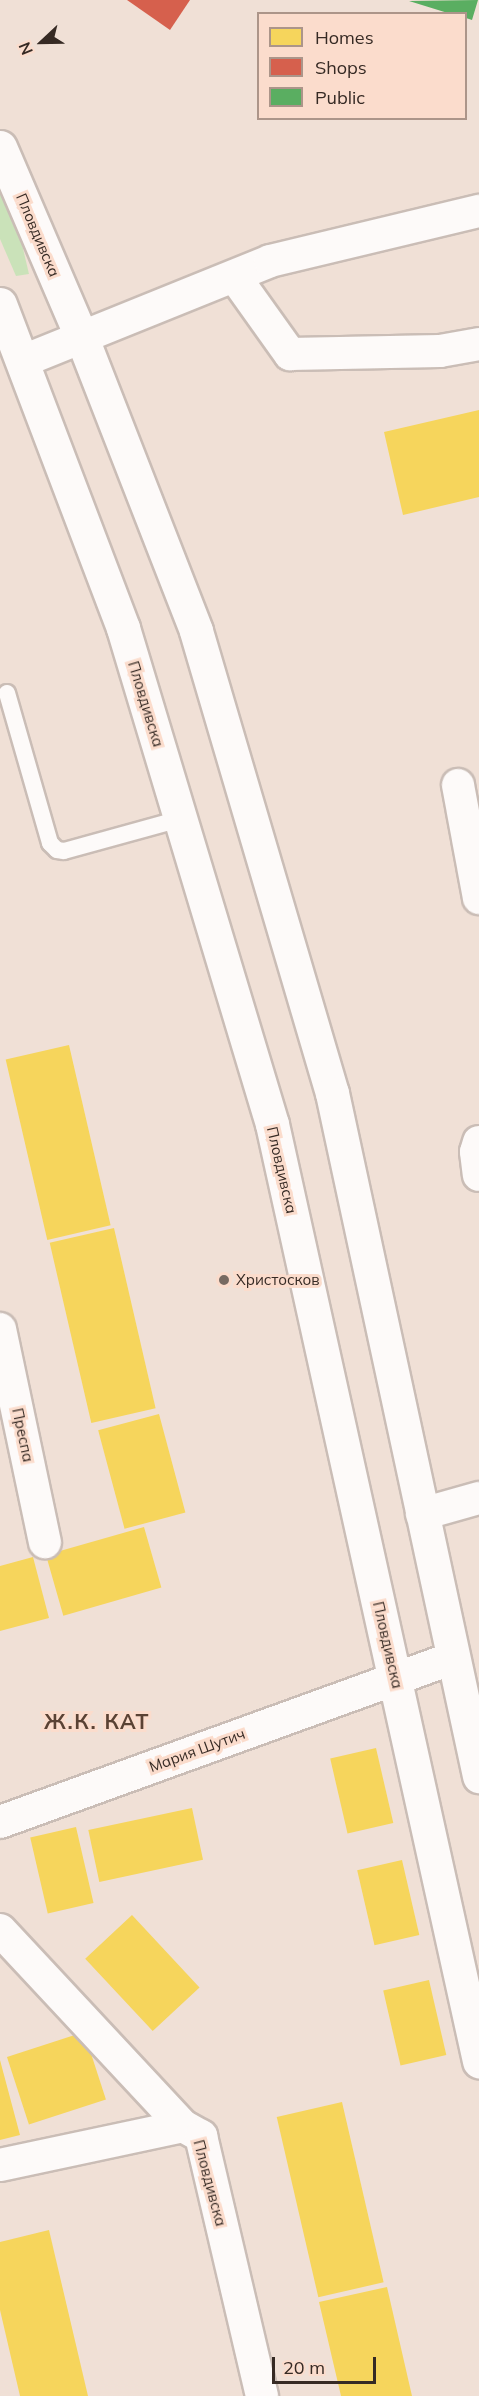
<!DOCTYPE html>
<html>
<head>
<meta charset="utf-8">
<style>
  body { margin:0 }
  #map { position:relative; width:479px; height:2396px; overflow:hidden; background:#f0e0d6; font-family:Mulish,sans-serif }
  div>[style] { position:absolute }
  .green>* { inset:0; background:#cae2b9 }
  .homes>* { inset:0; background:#f6d55c; transform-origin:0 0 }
  .shops>* { inset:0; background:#d6604d }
  .public>* { inset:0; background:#5aae61 }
  .roads { filter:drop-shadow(2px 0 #cabdb6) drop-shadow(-2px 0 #cabdb6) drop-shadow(0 2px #cabdb6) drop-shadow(0 -2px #cabdb6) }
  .service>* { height:16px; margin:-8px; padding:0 8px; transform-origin:8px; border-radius:8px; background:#fdfaf9 }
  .minor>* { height:32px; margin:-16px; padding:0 16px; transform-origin:16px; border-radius:16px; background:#fdfaf9 }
  .tertiary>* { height:33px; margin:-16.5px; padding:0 16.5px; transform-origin:16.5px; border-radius:16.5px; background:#fdfaf9 }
  .dots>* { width:16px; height:16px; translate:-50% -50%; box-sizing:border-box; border:3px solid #fbdccc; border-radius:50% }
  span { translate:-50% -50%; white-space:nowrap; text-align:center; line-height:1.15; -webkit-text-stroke:6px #fbdccc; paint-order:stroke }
  .street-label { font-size:15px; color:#362a24 }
  .poi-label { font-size:15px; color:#362a24 }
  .left { translate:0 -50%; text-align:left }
  .district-label { font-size:21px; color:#5a4234; font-weight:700; letter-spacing:1.5px }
  .legend { position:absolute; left:257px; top:12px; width:210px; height:108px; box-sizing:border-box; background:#fbdccc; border:2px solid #ac9589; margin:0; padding:8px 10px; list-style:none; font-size:18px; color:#362a24 }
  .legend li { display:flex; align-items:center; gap:12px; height:30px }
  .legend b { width:30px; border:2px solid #ac9589 }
  .north { position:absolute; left:12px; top:12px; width:60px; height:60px; -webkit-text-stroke:4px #fbdccc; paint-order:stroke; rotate:248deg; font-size:16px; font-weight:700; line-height:24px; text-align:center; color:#362a24 }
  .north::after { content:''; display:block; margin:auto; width:21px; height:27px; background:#362a24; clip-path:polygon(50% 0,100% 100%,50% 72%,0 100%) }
  .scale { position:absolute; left:272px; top:2357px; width:104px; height:27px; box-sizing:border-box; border:3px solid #362a24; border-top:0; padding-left:8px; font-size:18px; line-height:21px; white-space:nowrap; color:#362a24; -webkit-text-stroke:4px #fbdccc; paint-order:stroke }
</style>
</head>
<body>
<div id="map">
  <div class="green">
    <div style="clip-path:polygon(0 193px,21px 240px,29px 274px,16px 276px,0 239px)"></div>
  </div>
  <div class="homes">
    <div style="clip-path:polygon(479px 410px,479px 497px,403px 515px,384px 432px)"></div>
    <div style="left:69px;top:1045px;width:185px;height:65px;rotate:77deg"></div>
    <div style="left:114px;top:1228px;width:185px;height:66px;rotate:77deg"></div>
    <div style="left:159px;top:1414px;width:102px;height:63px;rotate:75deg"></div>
    <div style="left:144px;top:1527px;width:63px;height:102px;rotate:74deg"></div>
    <div style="clip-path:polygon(33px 1557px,49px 1618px,0 1631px,0 1566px)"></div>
    <div style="left:376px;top:1748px;width:77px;height:47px;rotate:77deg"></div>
    <div style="left:192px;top:1808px;width:53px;height:106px;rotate:78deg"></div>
    <div style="left:76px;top:1827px;width:78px;height:47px;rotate:77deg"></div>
    <div style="left:402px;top:1860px;width:77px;height:46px;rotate:77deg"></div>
    <div style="left:132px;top:1915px;width:99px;height:64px;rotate:47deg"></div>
    <div style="left:429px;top:1980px;width:77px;height:47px;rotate:77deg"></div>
    <div style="left:84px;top:2032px;width:71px;height:81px;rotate:72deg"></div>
    <div style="clip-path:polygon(0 2060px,20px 2135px,0 2140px)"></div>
    <div style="left:342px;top:2102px;width:185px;height:67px;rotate:77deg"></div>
    <div style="clip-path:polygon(49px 2230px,88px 2396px,20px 2396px,0 2310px,0 2242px)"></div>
    <div style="clip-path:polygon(387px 2287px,412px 2396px,341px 2396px,319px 2302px)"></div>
  </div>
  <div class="shops">
    <div style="clip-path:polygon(127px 0,190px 0,170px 30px)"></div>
  </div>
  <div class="public">
    <div style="clip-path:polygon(478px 0,472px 20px,466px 18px,466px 14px,451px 14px,409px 1px)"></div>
  </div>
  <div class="roads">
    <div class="service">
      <div style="left:7px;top:693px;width:156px;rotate:74deg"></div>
      <div style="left:50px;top:843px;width:10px;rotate:45deg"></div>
      <div style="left:57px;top:850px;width:7px;rotate:8deg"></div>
      <div style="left:64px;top:851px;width:120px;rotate:-15.4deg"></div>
    </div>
    <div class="minor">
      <div style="left:235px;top:277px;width:95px;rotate:54.5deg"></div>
      <div style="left:290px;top:354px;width:150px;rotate:-1.1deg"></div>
      <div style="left:440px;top:351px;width:40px;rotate:-10deg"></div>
      <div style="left:23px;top:361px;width:266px;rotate:-22deg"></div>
      <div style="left:270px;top:261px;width:215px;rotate:-13.5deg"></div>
      <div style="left:458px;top:785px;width:115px;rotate:79.5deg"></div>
      <div style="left:479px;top:1142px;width:10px;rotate:107deg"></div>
      <div style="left:476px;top:1152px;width:23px;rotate:83deg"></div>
      <div style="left:0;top:1329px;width:218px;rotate:78.1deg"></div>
      <div style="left:422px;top:1514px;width:59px;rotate:-15.7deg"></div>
      <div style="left:0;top:1822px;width:482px;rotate:-19.9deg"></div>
      <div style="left:0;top:1930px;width:268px;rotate:47deg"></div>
      <div style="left:0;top:2165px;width:187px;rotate:-12deg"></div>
      <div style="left:183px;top:2126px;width:21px;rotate:29deg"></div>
      <div style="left:201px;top:2136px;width:267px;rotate:76.8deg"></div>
    </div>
    <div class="tertiary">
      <div style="left:0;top:147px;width:208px;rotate:66.8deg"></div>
      <div style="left:82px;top:338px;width:314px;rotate:68.7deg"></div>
      <div style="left:196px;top:631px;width:482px;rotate:73.6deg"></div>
      <div style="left:332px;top:1093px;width:699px;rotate:77.85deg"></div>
      <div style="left:0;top:304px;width:347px;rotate:69.2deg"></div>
      <div style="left:123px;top:628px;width:518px;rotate:73.28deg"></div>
      <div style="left:272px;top:1124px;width:960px;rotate:77.54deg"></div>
    </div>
  </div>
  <div class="dots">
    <div style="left:224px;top:1280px;background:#776a62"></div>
  </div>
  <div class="street-label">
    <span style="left:38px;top:235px;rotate:67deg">Пловдивска</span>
    <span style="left:146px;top:704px;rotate:73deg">Пловдивска</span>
    <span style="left:282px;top:1170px;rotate:77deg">Пловдивска</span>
    <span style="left:23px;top:1435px;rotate:78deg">Преспа</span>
    <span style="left:388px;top:1645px;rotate:77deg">Пловдивска</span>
    <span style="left:197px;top:1750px;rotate:-20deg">Мария Шутич</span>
    <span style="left:210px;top:2183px;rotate:75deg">Пловдивска</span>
  </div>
  <div class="poi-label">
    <span class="left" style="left:236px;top:1280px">Христосков</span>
  </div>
  <div class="district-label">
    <span style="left:97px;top:1721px">Ж.К. КАТ</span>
  </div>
  <ul class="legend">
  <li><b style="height:16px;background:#f6d55c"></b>Homes</li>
  <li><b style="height:16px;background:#d6604d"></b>Shops</li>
  <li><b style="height:16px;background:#5aae61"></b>Public</li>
  </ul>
  <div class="north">N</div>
  <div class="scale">20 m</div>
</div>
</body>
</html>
